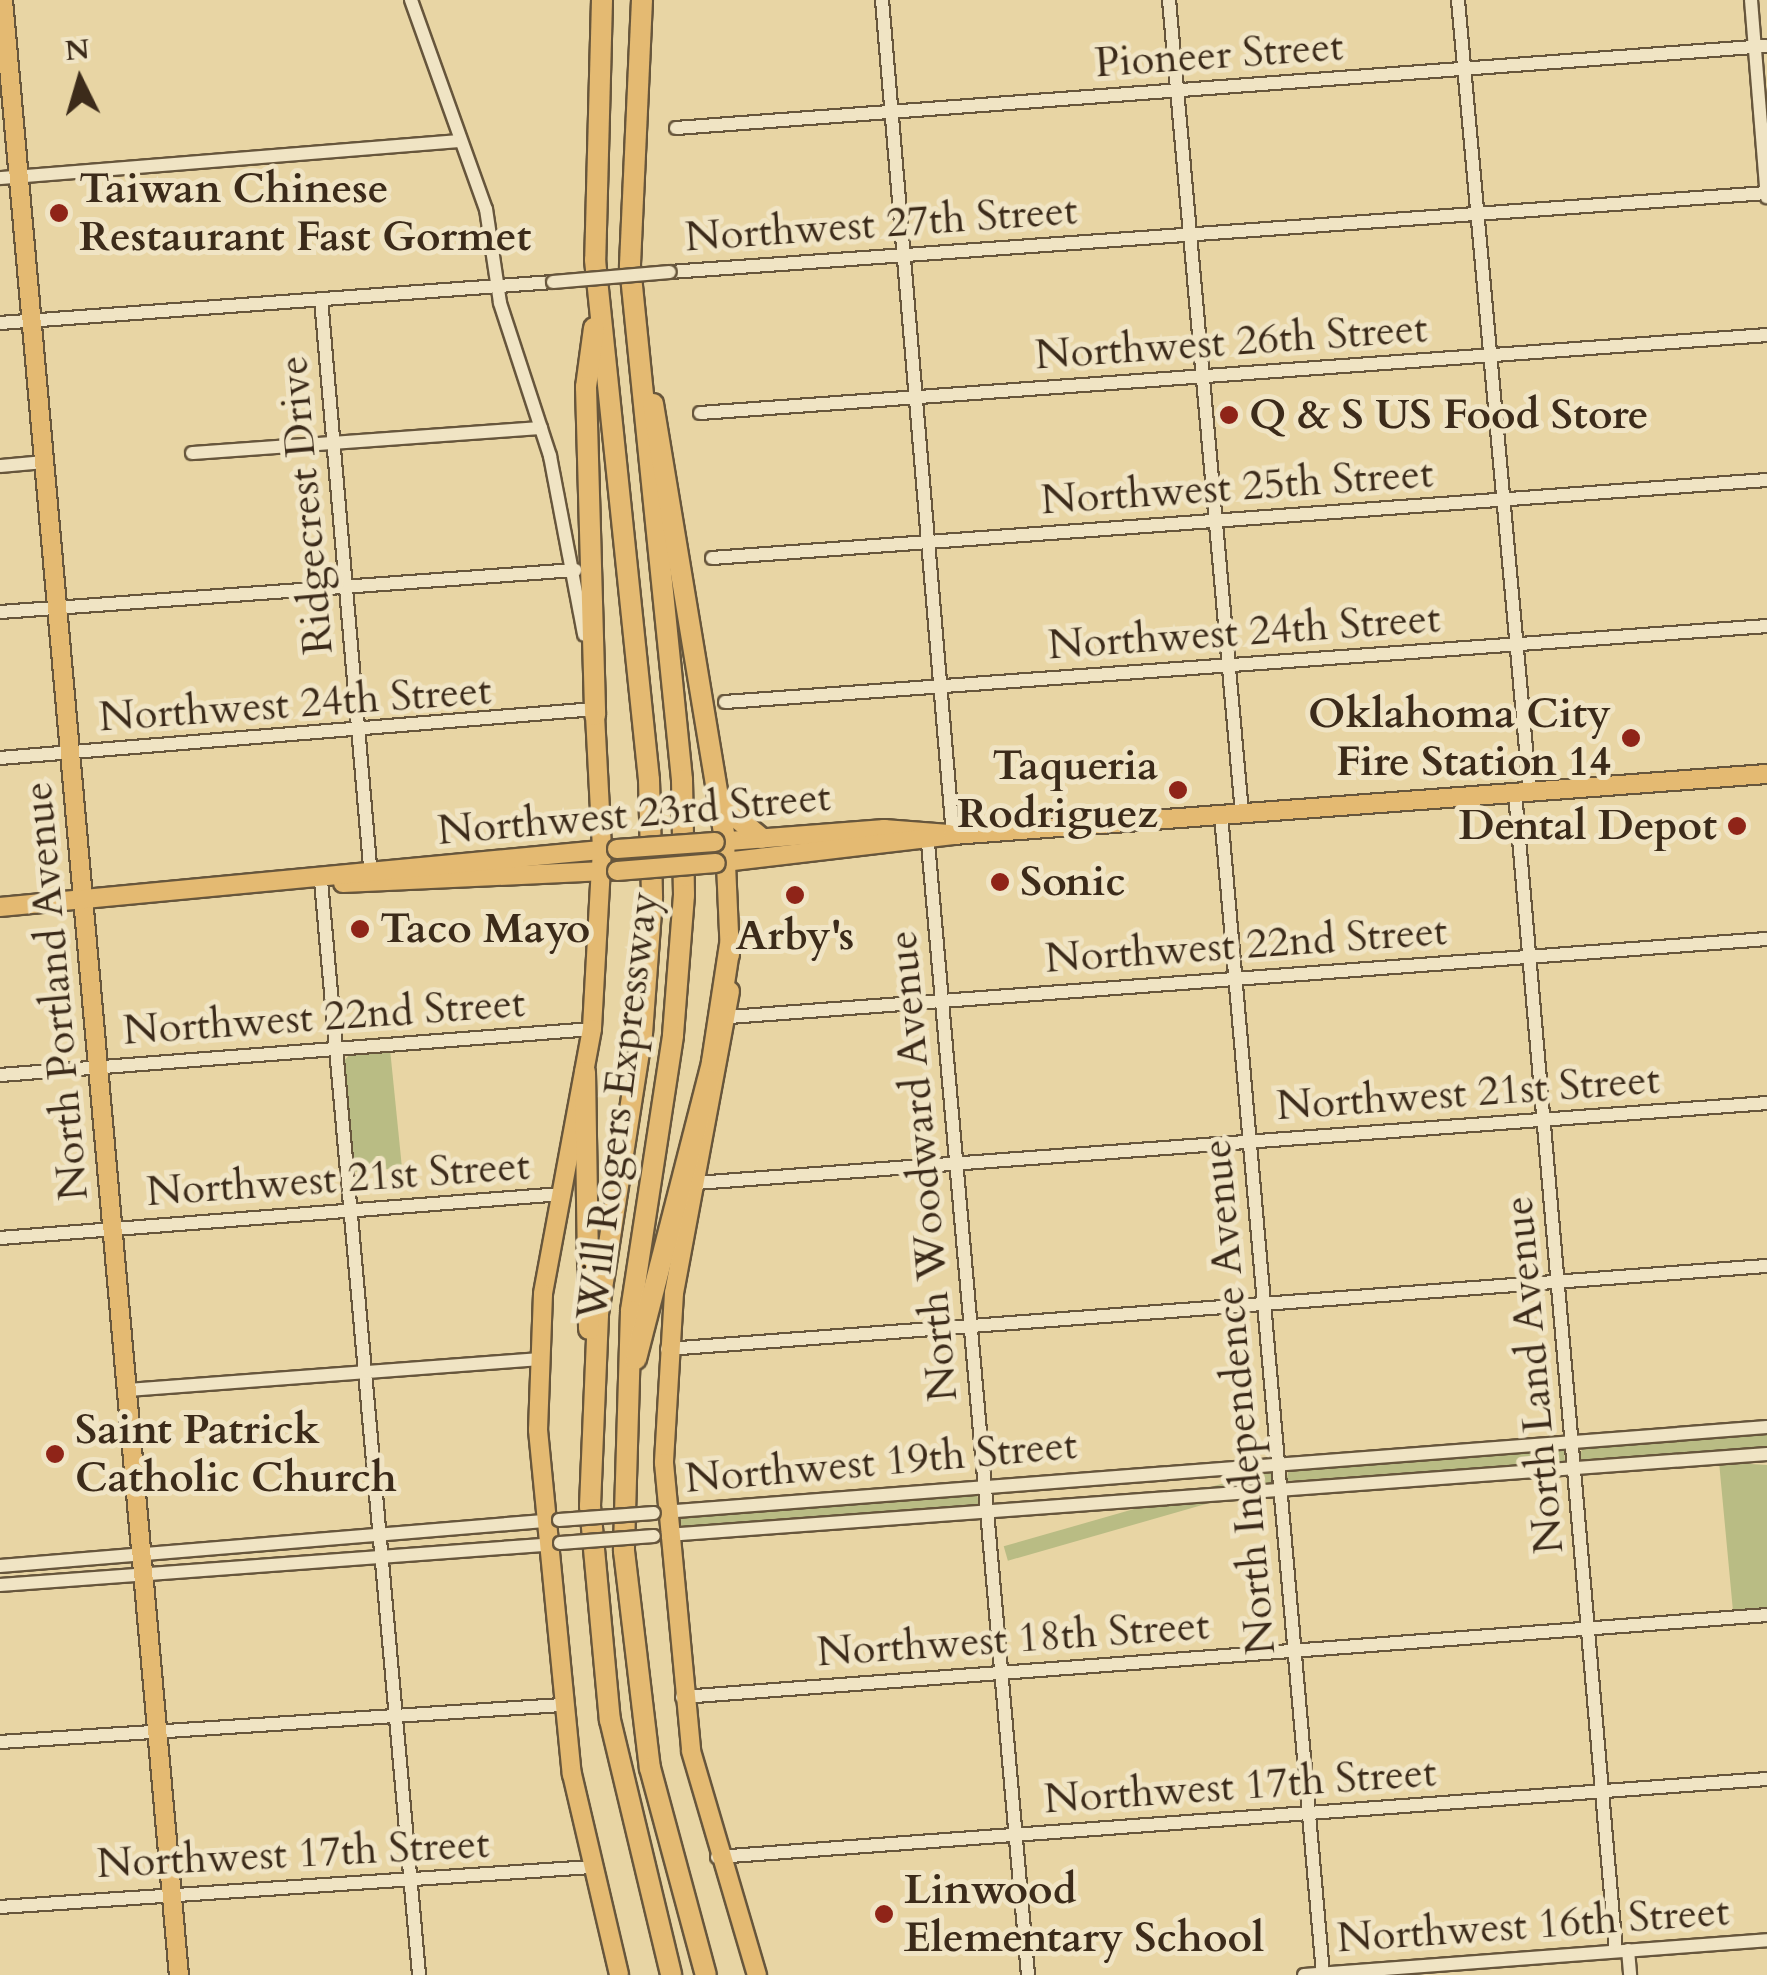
<!DOCTYPE html>
<html>
<head>
<meta charset="utf-8">
<style>
  body { margin:0 }
  #map { position:relative; width:1767px; height:1975px; overflow:hidden; background:#e8d5a4; font-family:Cardo,serif }
  div>[style] { position:absolute }
  .green>* { inset:0; background:#b9bc84; transform-origin:0 0 }
  .roads { filter:drop-shadow(2px 0 #67563c) drop-shadow(-2px 0 #67563c) drop-shadow(0 2px #67563c) drop-shadow(0 -2px #67563c) }
  .minor>* { height:12px; margin:-6px; padding:0 6px; transform-origin:6px; border-radius:6px; background:#f0e4c4 }
  .major>* { height:18px; margin:-9px; padding:0 9px; transform-origin:9px; border-radius:9px; background:#e4ba72 }
  .highway>* { height:20px; margin:-10px; padding:0 10px; transform-origin:10px; border-radius:10px; background:#e4ba72 }
  .bridges { filter:drop-shadow(2px 0 #67563c) drop-shadow(-2px 0 #67563c) drop-shadow(0 2px #67563c) drop-shadow(0 -2px #67563c) }
  .minor-bridge>* { height:12px; margin:-6px; padding:0 6px; transform-origin:6px; border-radius:6px; background:#f0e4c4 }
  .major-bridge>* { height:18px; margin:-9px; padding:0 9px; transform-origin:9px; border-radius:9px; background:#e4ba72 }
  .dots>* { width:28px; height:28px; translate:-50% -50%; box-sizing:border-box; border:5px solid #f0e4c4; border-radius:50% }
  span { translate:-50% -50%; white-space:nowrap; text-align:center; line-height:1.15; -webkit-text-stroke:10px #f0e4c4; paint-order:stroke }
  .street-label { font-size:42px; color:#3c2b1a }
  .poi-label { font-size:42px; color:#3c2b1a; font-weight:700 }
  .left { translate:0 -50%; text-align:left }
  .right { translate:-100% -50%; text-align:right }
  .north { position:absolute; left:30px; top:30px; width:100px; height:100px; -webkit-text-stroke:8px #f0e4c4; paint-order:stroke; rotate:355deg; font-size:28px; font-weight:700; line-height:40px; text-align:center; color:#3c2b1a }
  .north::after { content:''; display:block; margin:auto; width:35px; height:45px; background:#3c2b1a; clip-path:polygon(50% 0,100% 100%,50% 72%,0 100%) }
</style>
</head>
<body>
<div id="map">
  <div class="green">
    <div style="clip-path:polygon(390px 1049px,402px 1168px,353px 1172px,343px 1062px,351px 1053px)"></div>
    <div style="clip-path:polygon(1767px 1433px,1767px 1449px,1580px 1460px,1582px 1447px)"></div>
    <div style="clip-path:polygon(1564px 1448px,1565px 1465px,1286px 1481px,1289px 1469px)"></div>
    <div style="clip-path:polygon(1719px 1462px,1767px 1465px,1767px 1609px,1733px 1611px)"></div>
    <div style="left:1270px;top:1470px;width:15px;height:277px;rotate:74deg"></div>
    <div style="clip-path:polygon(976px 1493px,981px 1506px,677px 1528px,676px 1517px)"></div>
  </div>
  <div class="roads">
    <div class="minor">
      <div style="left:411px;top:0;width:222px;rotate:70.3deg"></div>
      <div style="left:486px;top:209px;width:95px;rotate:81.5deg"></div>
      <div style="left:500px;top:303px;width:161px;rotate:71.9deg"></div>
      <div style="left:550px;top:456px;width:182px;rotate:79.2deg"></div>
      <div style="left:882px;top:0;width:838px;rotate:85.14deg"></div>
      <div style="left:1169px;top:0;width:816px;rotate:84.87deg"></div>
      <div style="left:1458px;top:0;width:795px;rotate:84.81deg"></div>
      <div style="left:1751px;top:0;width:198px;rotate:85.4deg"></div>
      <div style="left:676px;top:128px;width:1094px;rotate:-4.3deg"></div>
      <div style="left:0;top:178px;width:461px;rotate:-4.6deg"></div>
      <div style="left:670px;top:272px;width:1100px;rotate:-4.12deg"></div>
      <div style="left:321px;top:299px;width:581px;rotate:85.06deg"></div>
      <div style="left:0;top:323px;width:555px;rotate:-4.24deg"></div>
      <div style="left:700px;top:413px;width:1070px;rotate:-4.18deg"></div>
      <div style="left:192px;top:453px;width:350px;rotate:-4.1deg"></div>
      <div style="left:0;top:466px;width:44px;rotate:-5.2deg"></div>
      <div style="left:712px;top:558px;width:1058px;rotate:-4.23deg"></div>
      <div style="left:0;top:612px;width:577px;rotate:-4.18deg"></div>
      <div style="left:725px;top:702px;width:1045px;rotate:-4.17deg"></div>
      <div style="left:0;top:758px;width:597px;rotate:-4.71deg"></div>
      <div style="left:1515px;top:793px;width:1162px;rotate:85.02deg"></div>
      <div style="left:1221px;top:815px;width:1163px;rotate:84.97deg"></div>
      <div style="left:927px;top:832px;width:1147px;rotate:84.95deg"></div>
      <div style="left:321px;top:881px;width:1098px;rotate:84.88deg"></div>
      <div style="left:729px;top:1017px;width:1041px;rotate:-4.3deg"></div>
      <div style="left:0;top:1075px;width:594px;rotate:-4.44deg"></div>
      <div style="left:696px;top:1183px;width:1074px;rotate:-4.27deg"></div>
      <div style="left:0;top:1238px;width:563px;rotate:-4.48deg"></div>
      <div style="left:667px;top:1349px;width:1103px;rotate:-4.32deg"></div>
      <div style="left:127px;top:1390px;width:412px;rotate:-4.3deg"></div>
      <div style="left:663px;top:1512px;width:1107px;rotate:-4.4deg"></div>
      <div style="left:667px;top:1535px;width:1103px;rotate:-4.21deg"></div>
      <div style="left:0;top:1566px;width:558px;rotate:-4.73deg"></div>
      <div style="left:0;top:1585px;width:558px;rotate:-4.22deg"></div>
      <div style="left:682px;top:1697px;width:1088px;rotate:-4.32deg"></div>
      <div style="left:0;top:1742px;width:563px;rotate:-3.77deg"></div>
      <div style="left:717px;top:1857px;width:1053px;rotate:-4.25deg"></div>
      <div style="left:0;top:1907px;width:592px;rotate:-3.87deg"></div>
      <div style="left:1628px;top:1950px;width:25px;rotate:85deg"></div>
      <div style="left:1304px;top:1975px;width:464px;rotate:-4.3deg"></div>
    </div>
    <div class="major">
      <div style="left:3px;top:0;width:1983px;rotate:84.91deg"></div>
      <div style="left:595px;top:715px;width:134px;rotate:87deg"></div>
      <div style="left:602px;top:849px;width:180px;rotate:93.2deg"></div>
      <div style="left:592px;top:1029px;width:269px;rotate:100.5deg"></div>
      <div style="left:543px;top:1294px;width:136px;rotate:92.1deg"></div>
      <div style="left:538px;top:1430px;width:346px;rotate:84.4deg"></div>
      <div style="left:572px;top:1774px;width:206px;rotate:76.8deg"></div>
      <div style="left:725px;top:841px;width:114px;rotate:87.5deg"></div>
      <div style="left:716px;top:842px;width:169px;rotate:-4.4deg"></div>
      <div style="left:884px;top:829px;width:65px;rotate:4.4deg"></div>
      <div style="left:716px;top:863px;width:239px;rotate:-6.7deg"></div>
      <div style="left:953px;top:835px;width:816px;rotate:-4.29deg"></div>
      <div style="left:343px;top:883px;width:268px;rotate:-2.6deg"></div>
      <div style="left:0;top:907px;width:614px;rotate:-5.42deg"></div>
      <div style="left:730px;top:991px;width:307px;rotate:100.5deg"></div>
      <div style="left:674px;top:1293px;width:170px;rotate:93.4deg"></div>
      <div style="left:664px;top:1463px;width:289px;rotate:84.6deg"></div>
      <div style="left:691px;top:1751px;width:234px;rotate:73.6deg"></div>
    </div>
    <div class="highway">
      <div style="left:602px;top:0;width:260px;rotate:91.5deg"></div>
      <div style="left:595px;top:260px;width:523px;rotate:84.07deg"></div>
      <div style="left:649px;top:780px;width:118px;rotate:88.5deg"></div>
      <div style="left:652px;top:898px;width:135px;rotate:94.2deg"></div>
      <div style="left:642px;top:1033px;width:285px;rotate:98.9deg"></div>
      <div style="left:598px;top:1315px;width:191px;rotate:92.4deg"></div>
      <div style="left:590px;top:1506px;width:215px;rotate:84.7deg"></div>
      <div style="left:610px;top:1720px;width:262px;rotate:76.5deg"></div>
      <div style="left:642px;top:0;width:266px;rotate:92.6deg"></div>
      <div style="left:630px;top:266px;width:517px;rotate:84.22deg"></div>
      <div style="left:682px;top:780px;width:115px;rotate:89deg"></div>
      <div style="left:684px;top:895px;width:141px;rotate:94.5deg"></div>
      <div style="left:673px;top:1036px;width:278px;rotate:98.7deg"></div>
      <div style="left:631px;top:1311px;width:240px;rotate:91.7deg"></div>
      <div style="left:624px;top:1551px;width:219px;rotate:83.2deg"></div>
      <div style="left:650px;top:1768px;width:214px;rotate:74.9deg"></div>
      <div style="left:594px;top:328px;width:60px;rotate:97.7deg"></div>
      <div style="left:586px;top:387px;width:328px;rotate:88.4deg"></div>
      <div style="left:653px;top:404px;width:443px;rotate:80.6deg"></div>
      <div style="left:725px;top:808px;width:47px;rotate:39.8deg"></div>
      <div style="left:585px;top:1072px;width:257px;rotate:89.1deg"></div>
      <div style="left:636px;top:1359px;width:307px;rotate:-75.6deg"></div>
      <div style="left:712px;top:1062px;width:118px;rotate:-81.3deg"></div>
    </div>
  </div>
  <div class="bridges">
    <div class="minor-bridge">
      <div style="left:553px;top:282px;width:117px;rotate:-4.9deg"></div>
      <div style="left:559px;top:1520px;width:95px;rotate:-4.2deg"></div>
      <div style="left:560px;top:1543px;width:94px;rotate:-4.3deg"></div>
    </div>
    <div class="major-bridge">
      <div style="left:617px;top:849px;width:98px;rotate:-4.1deg"></div>
      <div style="left:617px;top:871px;width:99px;rotate:-4.6deg"></div>
    </div>
  </div>
  <div class="dots">
    <div style="left:59px;top:213px;background:#8f2418"></div>
    <div style="left:1229px;top:415px;background:#8f2418"></div>
    <div style="left:1631px;top:738px;background:#8f2418"></div>
    <div style="left:1178px;top:790px;background:#8f2418"></div>
    <div style="left:1737px;top:826px;background:#8f2418"></div>
    <div style="left:1000px;top:882px;background:#8f2418"></div>
    <div style="left:795px;top:895px;background:#8f2418"></div>
    <div style="left:360px;top:929px;background:#8f2418"></div>
    <div style="left:55px;top:1454px;background:#8f2418"></div>
    <div style="left:884px;top:1914px;background:#8f2418"></div>
  </div>
  <div class="street-label">
    <span style="left:1219px;top:55px;rotate:-4deg">Pioneer Street</span>
    <span style="left:881px;top:224px;rotate:-4deg">Northwest 27th Street</span>
    <span style="left:1231px;top:342px;rotate:-4deg">Northwest 26th Street</span>
    <span style="left:1237px;top:487px;rotate:-4deg">Northwest 25th Street</span>
    <span style="left:306px;top:505px;rotate:-95deg">Ridgecrest Drive</span>
    <span style="left:1244px;top:632px;rotate:-4deg">Northwest 24th Street</span>
    <span style="left:295px;top:704px;rotate:-4deg">Northwest 24th Street</span>
    <span style="left:634px;top:814px;rotate:-5deg">Northwest 23rd Street</span>
    <span style="left:1246px;top:945px;rotate:-4deg">Northwest 22nd Street</span>
    <span style="left:56px;top:991px;rotate:-95deg">North Portland Avenue</span>
    <span style="left:324px;top:1017px;rotate:-4deg">Northwest 22nd Street</span>
    <span style="left:1468px;top:1093px;rotate:-4deg">Northwest 21st Street</span>
    <span style="left:618px;top:1106px;rotate:-83deg">Will Rogers Expressway</span>
    <span style="left:923px;top:1166px;rotate:-95deg">North Woodward Avenue</span>
    <span style="left:338px;top:1179px;rotate:-4deg">Northwest 21st Street</span>
    <span style="left:1534px;top:1375px;rotate:-95deg">North Land Avenue</span>
    <span style="left:1239px;top:1397px;rotate:-95deg">North Independence Avenue</span>
    <span style="left:881px;top:1462px;rotate:-5deg">Northwest 19th Street</span>
    <span style="left:1013px;top:1639px;rotate:-4deg">Northwest 18th Street</span>
    <span style="left:1240px;top:1786px;rotate:-4deg">Northwest 17th Street</span>
    <span style="left:293px;top:1854px;rotate:-3deg">Northwest 17th Street</span>
    <span style="left:1533px;top:1925px;rotate:-4deg">Northwest 16th Street</span>
  </div>
  <div class="poi-label">
    <span class="left" style="left:79px;top:213px">Taiwan Chinese<br>Restaurant Fast Gormet</span>
    <span class="left" style="left:1249px;top:415px">Q &amp; S US Food Store</span>
    <span class="right" style="left:1611px;top:738px">Oklahoma City<br>Fire Station 14</span>
    <span class="right" style="left:1158px;top:790px">Taqueria<br>Rodriguez</span>
    <span class="right" style="left:1717px;top:826px">Dental Depot</span>
    <span class="left" style="left:1020px;top:882px">Sonic</span>
    <span class="left" style="left:380px;top:929px">Taco Mayo</span>
    <span style="left:795px;top:936px">Arby's</span>
    <span class="left" style="left:75px;top:1454px">Saint Patrick<br>Catholic Church</span>
    <span class="left" style="left:904px;top:1914px">Linwood<br>Elementary School</span>
  </div>
  <div class="north">N</div>
</div>
</body>
</html>
